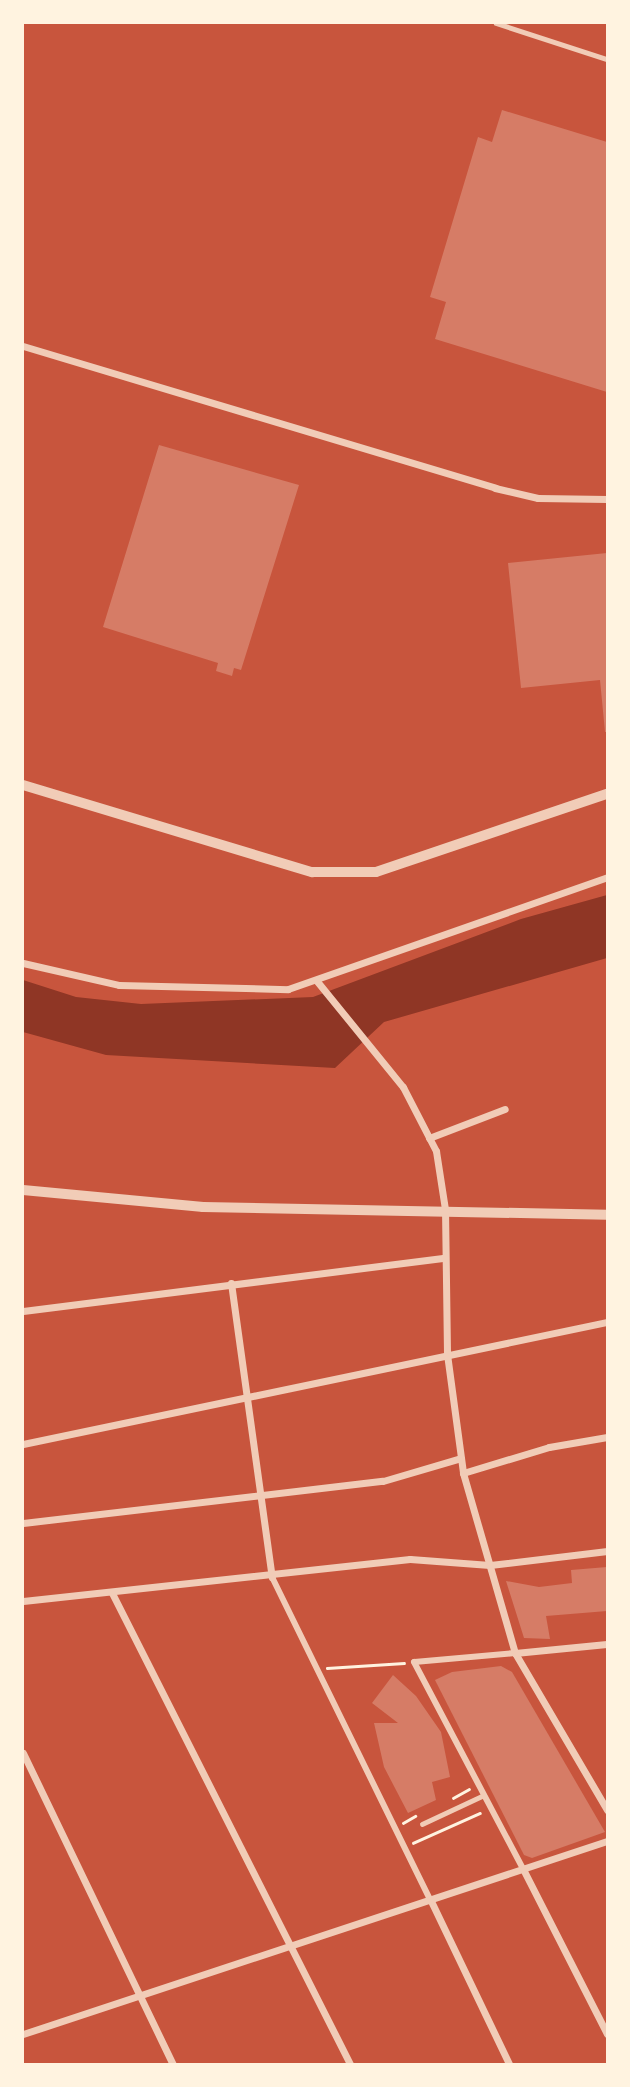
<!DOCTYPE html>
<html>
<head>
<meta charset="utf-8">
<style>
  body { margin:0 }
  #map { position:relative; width:630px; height:2087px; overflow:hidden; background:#c8553d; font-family:"PT Sans Narrow",sans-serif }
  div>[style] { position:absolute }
  .water>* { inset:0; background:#8f3625 }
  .building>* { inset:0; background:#d67c66 }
  .path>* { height:2.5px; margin:-1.25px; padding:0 1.25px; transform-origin:1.25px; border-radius:1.25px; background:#fff3e0 }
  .service>* { height:4.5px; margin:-2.25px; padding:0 2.25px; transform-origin:2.25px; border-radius:2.25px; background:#f1ccb7 }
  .pedestrian>* { height:6px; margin:-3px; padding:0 3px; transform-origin:3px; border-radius:3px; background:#f1ccb7 }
  .minor>* { height:7px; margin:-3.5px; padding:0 3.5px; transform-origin:3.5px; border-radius:3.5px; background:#f1ccb7 }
  .tertiary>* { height:10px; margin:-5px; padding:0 5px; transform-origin:5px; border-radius:5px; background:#f1ccb7 }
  span { translate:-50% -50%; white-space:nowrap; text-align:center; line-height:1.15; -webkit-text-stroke:7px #fff3e0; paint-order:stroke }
  .frame { position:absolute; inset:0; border:24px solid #fff3e0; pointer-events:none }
</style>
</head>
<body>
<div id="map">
  <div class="water">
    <div style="clip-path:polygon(607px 895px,607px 958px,384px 1022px,335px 1068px,106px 1055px,23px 1032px,23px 980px,76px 997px,141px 1004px,313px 997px,521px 919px)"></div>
  </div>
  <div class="building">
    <div style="clip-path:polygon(502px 110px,607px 142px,607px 392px,435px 339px,446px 302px,430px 297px,478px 137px,492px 142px)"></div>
    <div style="clip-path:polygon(159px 445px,299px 485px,241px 670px,234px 668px,232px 676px,216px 671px,218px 663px,103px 627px)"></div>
    <div style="clip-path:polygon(607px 553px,607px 732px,605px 732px,600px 680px,521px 688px,508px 563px)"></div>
    <div style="clip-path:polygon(607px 1567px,607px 1611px,546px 1616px,550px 1639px,524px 1638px,506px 1581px,539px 1587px,572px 1583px,571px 1570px)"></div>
    <div style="clip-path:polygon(501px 1666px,512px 1672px,605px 1832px,532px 1858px,524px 1855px,435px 1680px,452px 1672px)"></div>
    <div style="clip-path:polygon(393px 1675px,416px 1696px,441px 1732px,450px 1777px,432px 1782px,436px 1800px,408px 1813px,384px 1767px,374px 1723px,398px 1723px,372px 1703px)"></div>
  </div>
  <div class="path">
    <div style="left:327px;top:1668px;width:77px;rotate:-3.7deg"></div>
    <div style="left:453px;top:1798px;width:18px;rotate:-29deg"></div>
    <div style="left:403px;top:1823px;width:14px;rotate:-30deg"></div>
    <div style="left:413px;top:1843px;width:73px;rotate:-24.1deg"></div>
  </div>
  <div class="service">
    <div style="left:496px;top:23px;width:117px;rotate:18deg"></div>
    <div style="left:422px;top:1824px;width:68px;rotate:-25.1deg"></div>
  </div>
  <div class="pedestrian">
    <div style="left:272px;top:1577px;width:361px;rotate:63.9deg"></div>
    <div style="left:515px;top:1653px;width:101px;rotate:174.9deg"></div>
    <div style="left:414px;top:1662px;width:234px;rotate:62.2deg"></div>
  </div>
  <div class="minor">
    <div style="left:23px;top:346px;width:493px;rotate:16.7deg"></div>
    <div style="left:495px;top:488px;width:44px;rotate:13.1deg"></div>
    <div style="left:538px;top:498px;width:69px;rotate:0.8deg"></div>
    <div style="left:23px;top:963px;width:98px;rotate:12.9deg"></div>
    <div style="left:119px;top:985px;width:169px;rotate:1.4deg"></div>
    <div style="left:288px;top:989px;width:338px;rotate:-19.3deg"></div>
    <div style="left:316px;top:980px;width:138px;rotate:50.9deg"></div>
    <div style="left:403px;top:1087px;width:72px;rotate:62.7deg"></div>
    <div style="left:436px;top:1151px;width:59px;rotate:81.2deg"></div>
    <div style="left:445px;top:1209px;width:145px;rotate:89.2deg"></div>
    <div style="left:447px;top:1354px;width:120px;rotate:82.3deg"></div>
    <div style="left:463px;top:1473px;width:187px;rotate:73.9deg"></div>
    <div style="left:515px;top:1653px;width:182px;rotate:59.6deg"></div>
    <div style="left:429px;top:1138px;width:81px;rotate:-20.9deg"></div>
    <div style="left:231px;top:1283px;width:297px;rotate:82.1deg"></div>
    <div style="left:23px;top:1311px;width:425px;rotate:-7.2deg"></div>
    <div style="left:23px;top:1444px;width:597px;rotate:-11.8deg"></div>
    <div style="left:463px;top:1473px;width:90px;rotate:-16.8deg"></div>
    <div style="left:549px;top:1447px;width:59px;rotate:-9.8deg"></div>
    <div style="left:23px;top:1523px;width:362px;rotate:-6.7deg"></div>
    <div style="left:383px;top:1481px;width:81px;rotate:-16.4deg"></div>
    <div style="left:112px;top:1593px;width:528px;rotate:63.19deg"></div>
    <div style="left:23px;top:1601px;width:389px;rotate:-6.2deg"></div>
    <div style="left:410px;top:1559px;width:80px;rotate:4.3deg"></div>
    <div style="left:490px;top:1565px;width:118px;rotate:-6.8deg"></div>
    <div style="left:515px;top:1653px;width:92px;rotate:-5.6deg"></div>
    <div style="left:23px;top:1753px;width:345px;rotate:64.3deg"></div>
    <div style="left:523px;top:1869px;width:185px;rotate:63deg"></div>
    <div style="left:431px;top:1901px;width:181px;rotate:64.4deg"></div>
    <div style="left:23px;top:2034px;width:615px;rotate:-18.29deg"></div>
  </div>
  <div class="tertiary">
    <div style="left:23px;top:785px;width:302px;rotate:16.8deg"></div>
    <div style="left:312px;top:872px;width:64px"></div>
    <div style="left:376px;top:872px;width:244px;rotate:-18.7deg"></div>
    <div style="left:23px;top:1190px;width:181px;rotate:5.4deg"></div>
    <div style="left:203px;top:1207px;width:404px;rotate:1.1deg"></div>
  </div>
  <div class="frame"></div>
</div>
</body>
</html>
